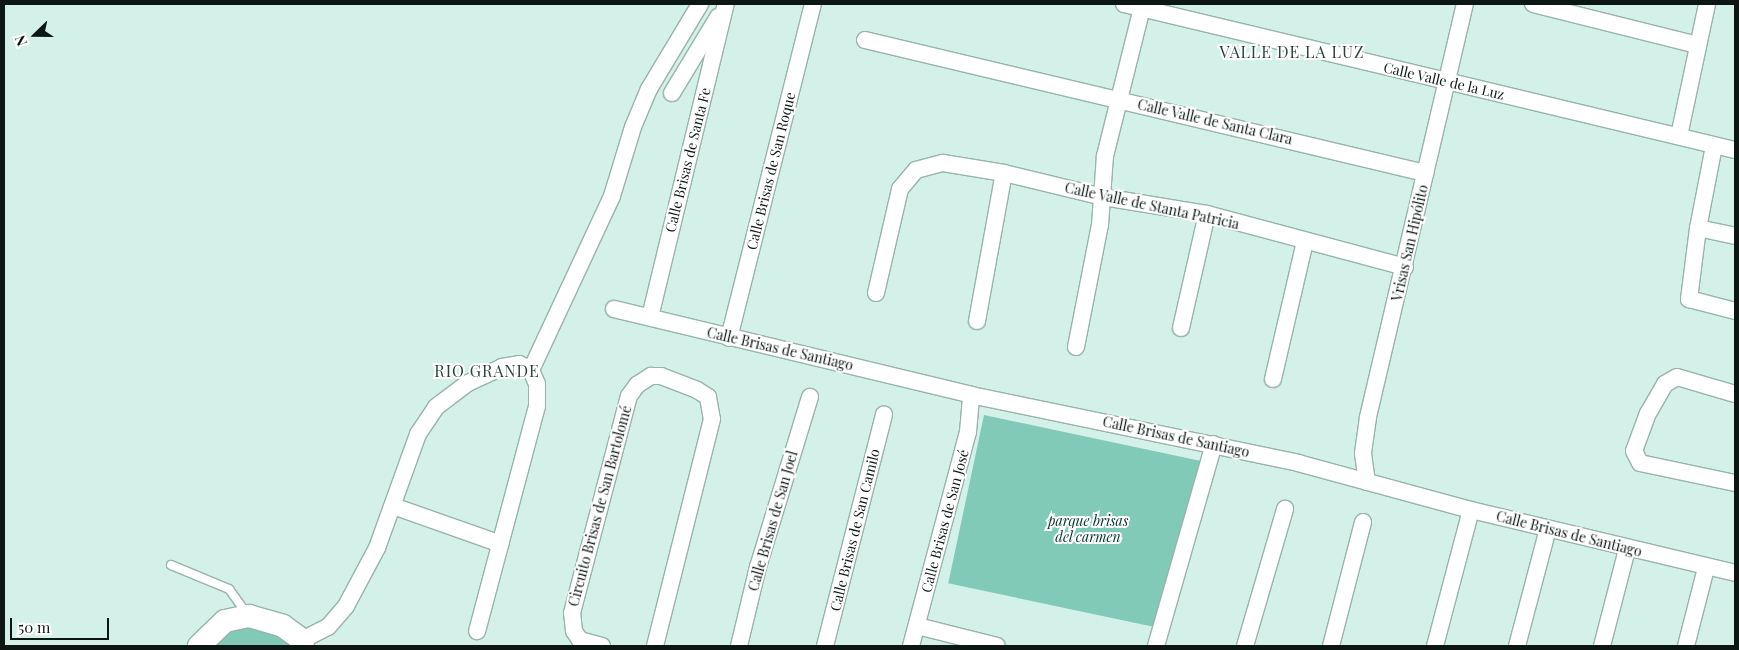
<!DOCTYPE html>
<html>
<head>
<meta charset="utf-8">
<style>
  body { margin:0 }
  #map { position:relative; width:1739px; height:650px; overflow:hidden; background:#d3f1e8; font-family:"Playfair Display",serif }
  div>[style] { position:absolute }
  .green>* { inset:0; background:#80cab7; transform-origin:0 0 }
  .roads { filter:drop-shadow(1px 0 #97b3ab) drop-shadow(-1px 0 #97b3ab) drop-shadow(0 1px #97b3ab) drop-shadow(0 -1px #97b3ab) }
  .lane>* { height:8px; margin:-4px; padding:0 4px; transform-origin:4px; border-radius:4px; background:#fff }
  .street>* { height:16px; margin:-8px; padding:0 8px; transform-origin:8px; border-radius:8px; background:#fff }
  .secondary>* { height:22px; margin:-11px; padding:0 11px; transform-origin:11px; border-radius:11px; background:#fff }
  span { translate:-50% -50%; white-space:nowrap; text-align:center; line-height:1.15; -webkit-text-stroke:4px #fff; paint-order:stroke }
  .street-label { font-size:14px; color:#0c1613 }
  .park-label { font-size:14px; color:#00352c; font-style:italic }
  .quarter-label { font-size:16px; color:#29423b; letter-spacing:1px }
  .frame { position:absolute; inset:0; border:5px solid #0c1613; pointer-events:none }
  .north { position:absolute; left:10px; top:10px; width:50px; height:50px; -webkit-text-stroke:4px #fff; paint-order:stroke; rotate:248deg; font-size:14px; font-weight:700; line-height:20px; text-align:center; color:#0c1613 }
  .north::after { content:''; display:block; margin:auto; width:18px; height:22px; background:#0c1613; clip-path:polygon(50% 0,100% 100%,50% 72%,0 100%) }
  .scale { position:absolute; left:10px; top:618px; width:99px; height:22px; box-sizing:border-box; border:2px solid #0c1613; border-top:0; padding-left:6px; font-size:15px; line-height:18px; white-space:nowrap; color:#0c1613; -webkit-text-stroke:4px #fff; paint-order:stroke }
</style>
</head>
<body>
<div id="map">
  <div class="green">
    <div style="left:984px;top:415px;width:223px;height:172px;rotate:12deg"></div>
    <div style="clip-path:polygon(242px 624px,276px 631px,293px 646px,207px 646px)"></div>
  </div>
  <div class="roads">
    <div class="lane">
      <div style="left:171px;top:565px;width:63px;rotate:22.5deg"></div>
      <div style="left:229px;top:589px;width:31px;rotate:54deg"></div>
    </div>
    <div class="street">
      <div style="left:1124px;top:4px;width:628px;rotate:13.44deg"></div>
      <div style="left:1533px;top:4px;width:170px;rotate:14deg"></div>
      <div style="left:865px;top:40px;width:576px;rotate:13.36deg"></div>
      <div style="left:672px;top:93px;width:89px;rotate:-58.8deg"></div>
      <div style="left:1679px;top:136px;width:135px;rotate:-78deg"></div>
      <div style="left:1714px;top:146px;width:84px;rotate:101deg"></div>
      <div style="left:1698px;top:228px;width:72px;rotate:97.2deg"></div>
      <div style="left:1689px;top:299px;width:48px;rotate:14.6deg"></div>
      <div style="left:1698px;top:228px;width:38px;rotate:12deg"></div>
      <div style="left:876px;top:293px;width:107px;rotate:-77deg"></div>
      <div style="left:900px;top:189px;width:25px;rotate:-50deg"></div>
      <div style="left:916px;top:170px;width:28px;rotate:-15deg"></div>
      <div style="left:943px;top:163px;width:62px;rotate:9.3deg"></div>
      <div style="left:1004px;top:173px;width:102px;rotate:13.6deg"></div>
      <div style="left:1103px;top:197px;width:105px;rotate:9.3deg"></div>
      <div style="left:1207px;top:214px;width:205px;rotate:15deg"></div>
      <div style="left:614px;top:309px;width:367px;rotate:13.5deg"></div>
      <div style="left:971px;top:395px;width:334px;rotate:11.7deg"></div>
      <div style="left:1298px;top:463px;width:179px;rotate:15.2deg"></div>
      <div style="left:1471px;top:510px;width:271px;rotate:13.4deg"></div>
      <div style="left:650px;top:317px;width:322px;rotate:-76.4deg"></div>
      <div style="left:977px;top:321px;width:150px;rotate:-79.7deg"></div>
      <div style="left:1181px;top:328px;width:117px;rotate:-77.2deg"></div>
      <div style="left:729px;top:338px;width:344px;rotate:-75.9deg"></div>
      <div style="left:1076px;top:347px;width:124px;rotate:-78.9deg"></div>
      <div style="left:1100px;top:225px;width:69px;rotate:-85.9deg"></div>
      <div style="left:1105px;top:156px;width:153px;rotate:-76deg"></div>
      <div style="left:531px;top:370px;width:192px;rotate:-65deg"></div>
      <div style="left:612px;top:196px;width:72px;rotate:-73.1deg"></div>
      <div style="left:633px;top:127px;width:41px;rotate:-67.2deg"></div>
      <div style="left:649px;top:89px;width:99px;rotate:-59deg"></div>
      <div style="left:1273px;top:379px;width:142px;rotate:-76.9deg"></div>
      <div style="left:1735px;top:394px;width:60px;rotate:-163.7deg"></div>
      <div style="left:1677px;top:377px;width:14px;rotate:150deg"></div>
      <div style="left:1665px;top:384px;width:34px;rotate:120deg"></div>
      <div style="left:1648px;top:413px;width:40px;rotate:110.2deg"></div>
      <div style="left:1634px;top:451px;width:13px;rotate:63deg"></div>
      <div style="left:1640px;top:463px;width:97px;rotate:11.9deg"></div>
      <div style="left:1367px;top:482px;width:29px;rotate:-98deg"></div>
      <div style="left:1363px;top:453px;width:36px;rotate:-82deg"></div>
      <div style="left:1368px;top:417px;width:424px;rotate:-76.8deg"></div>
      <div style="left:393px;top:506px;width:114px;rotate:19.4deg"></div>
      <div style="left:917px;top:626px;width:82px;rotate:14deg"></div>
      <div style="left:302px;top:640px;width:29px;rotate:-27deg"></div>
      <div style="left:328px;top:627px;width:28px;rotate:-49deg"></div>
      <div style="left:346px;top:606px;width:66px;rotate:-61.9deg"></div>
      <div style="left:377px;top:548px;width:121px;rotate:-70.2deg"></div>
      <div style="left:418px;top:434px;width:32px;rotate:-56deg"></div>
      <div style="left:436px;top:407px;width:40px;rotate:-37deg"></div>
      <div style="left:468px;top:383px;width:38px;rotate:-25deg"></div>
      <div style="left:502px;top:367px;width:17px;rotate:-10deg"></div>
      <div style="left:519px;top:364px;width:13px;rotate:27deg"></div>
      <div style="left:531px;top:370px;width:15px;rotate:67deg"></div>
      <div style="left:537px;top:384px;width:22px;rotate:90deg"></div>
      <div style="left:537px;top:406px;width:233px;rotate:104.9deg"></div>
      <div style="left:602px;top:646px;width:23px;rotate:-165deg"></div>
      <div style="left:580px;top:640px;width:11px;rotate:-124deg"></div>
      <div style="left:574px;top:631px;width:18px;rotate:-96deg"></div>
      <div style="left:572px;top:613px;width:224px;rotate:-75.3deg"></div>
      <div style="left:629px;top:396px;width:14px;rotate:-54deg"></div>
      <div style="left:637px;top:385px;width:17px;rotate:-33deg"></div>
      <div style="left:651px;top:376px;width:10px"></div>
      <div style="left:661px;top:376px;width:39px;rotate:21deg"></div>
      <div style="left:697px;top:390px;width:13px;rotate:32deg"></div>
      <div style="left:708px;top:397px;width:22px;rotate:80deg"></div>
      <div style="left:712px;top:419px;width:234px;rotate:104.1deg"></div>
      <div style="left:739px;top:646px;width:81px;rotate:-76.5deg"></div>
      <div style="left:758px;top:567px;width:178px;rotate:-73deg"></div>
      <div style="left:825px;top:646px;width:239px;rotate:-75.7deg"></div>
      <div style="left:911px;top:646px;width:221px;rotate:-75.1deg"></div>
      <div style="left:968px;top:432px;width:37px;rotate:-85deg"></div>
      <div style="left:1156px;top:646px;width:210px;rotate:-74deg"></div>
      <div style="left:1245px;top:646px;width:143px;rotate:-73.7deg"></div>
      <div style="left:1331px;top:646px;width:128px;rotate:-75.5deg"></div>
      <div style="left:1435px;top:646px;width:141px;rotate:-75.2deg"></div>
      <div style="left:1517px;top:646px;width:121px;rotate:-75.2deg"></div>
      <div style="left:1602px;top:646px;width:100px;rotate:-75.5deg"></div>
      <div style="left:1686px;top:646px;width:81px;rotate:-75.6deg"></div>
    </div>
    <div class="secondary">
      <div style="left:199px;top:646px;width:36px;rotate:-44deg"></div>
      <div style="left:225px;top:621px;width:25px;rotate:-12deg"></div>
      <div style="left:249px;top:616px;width:35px;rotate:16deg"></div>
      <div style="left:283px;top:626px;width:24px;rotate:36deg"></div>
      <div style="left:302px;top:640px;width:6px;rotate:81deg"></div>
    </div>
  </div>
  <div class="street-label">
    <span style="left:1444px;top:81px;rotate:13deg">Calle Valle de la Luz</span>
    <span style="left:1215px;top:122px;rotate:13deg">Calle Valle de Santa Clara</span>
    <span style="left:688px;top:160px;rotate:-76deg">Calle Brisas de Santa Fe</span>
    <span style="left:771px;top:171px;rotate:-76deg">Calle Brisas de San Roque</span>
    <span style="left:1152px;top:206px;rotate:12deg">Calle Valle de Stanta Patricia</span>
    <span style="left:1410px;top:243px;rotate:-77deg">Vrisas San Hipólito</span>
    <span style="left:780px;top:349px;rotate:13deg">Calle Brisas de Santiago</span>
    <span style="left:1176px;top:437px;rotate:12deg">Calle Brisas de Santiago</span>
    <span style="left:600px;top:506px;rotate:-75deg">Circuito Brisas de San Bartolomé</span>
    <span style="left:773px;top:521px;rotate:-74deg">Calle Brisas de San Joel</span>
    <span style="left:945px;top:521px;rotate:-75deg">Calle Brisas de San José</span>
    <span style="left:855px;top:530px;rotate:-76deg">Calle Brisas de San Camilo</span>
    <span style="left:1569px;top:534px;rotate:14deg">Calle Brisas de Santiago</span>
  </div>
  <div class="park-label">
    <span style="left:1088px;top:529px">parque brisas<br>del carmen</span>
  </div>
  <div class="quarter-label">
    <span style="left:1292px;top:52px">VALLE DE LA LUZ</span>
    <span style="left:487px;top:371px">RIO GRANDE</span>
  </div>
  <div class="frame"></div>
  <div class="north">N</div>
  <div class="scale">50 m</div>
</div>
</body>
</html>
